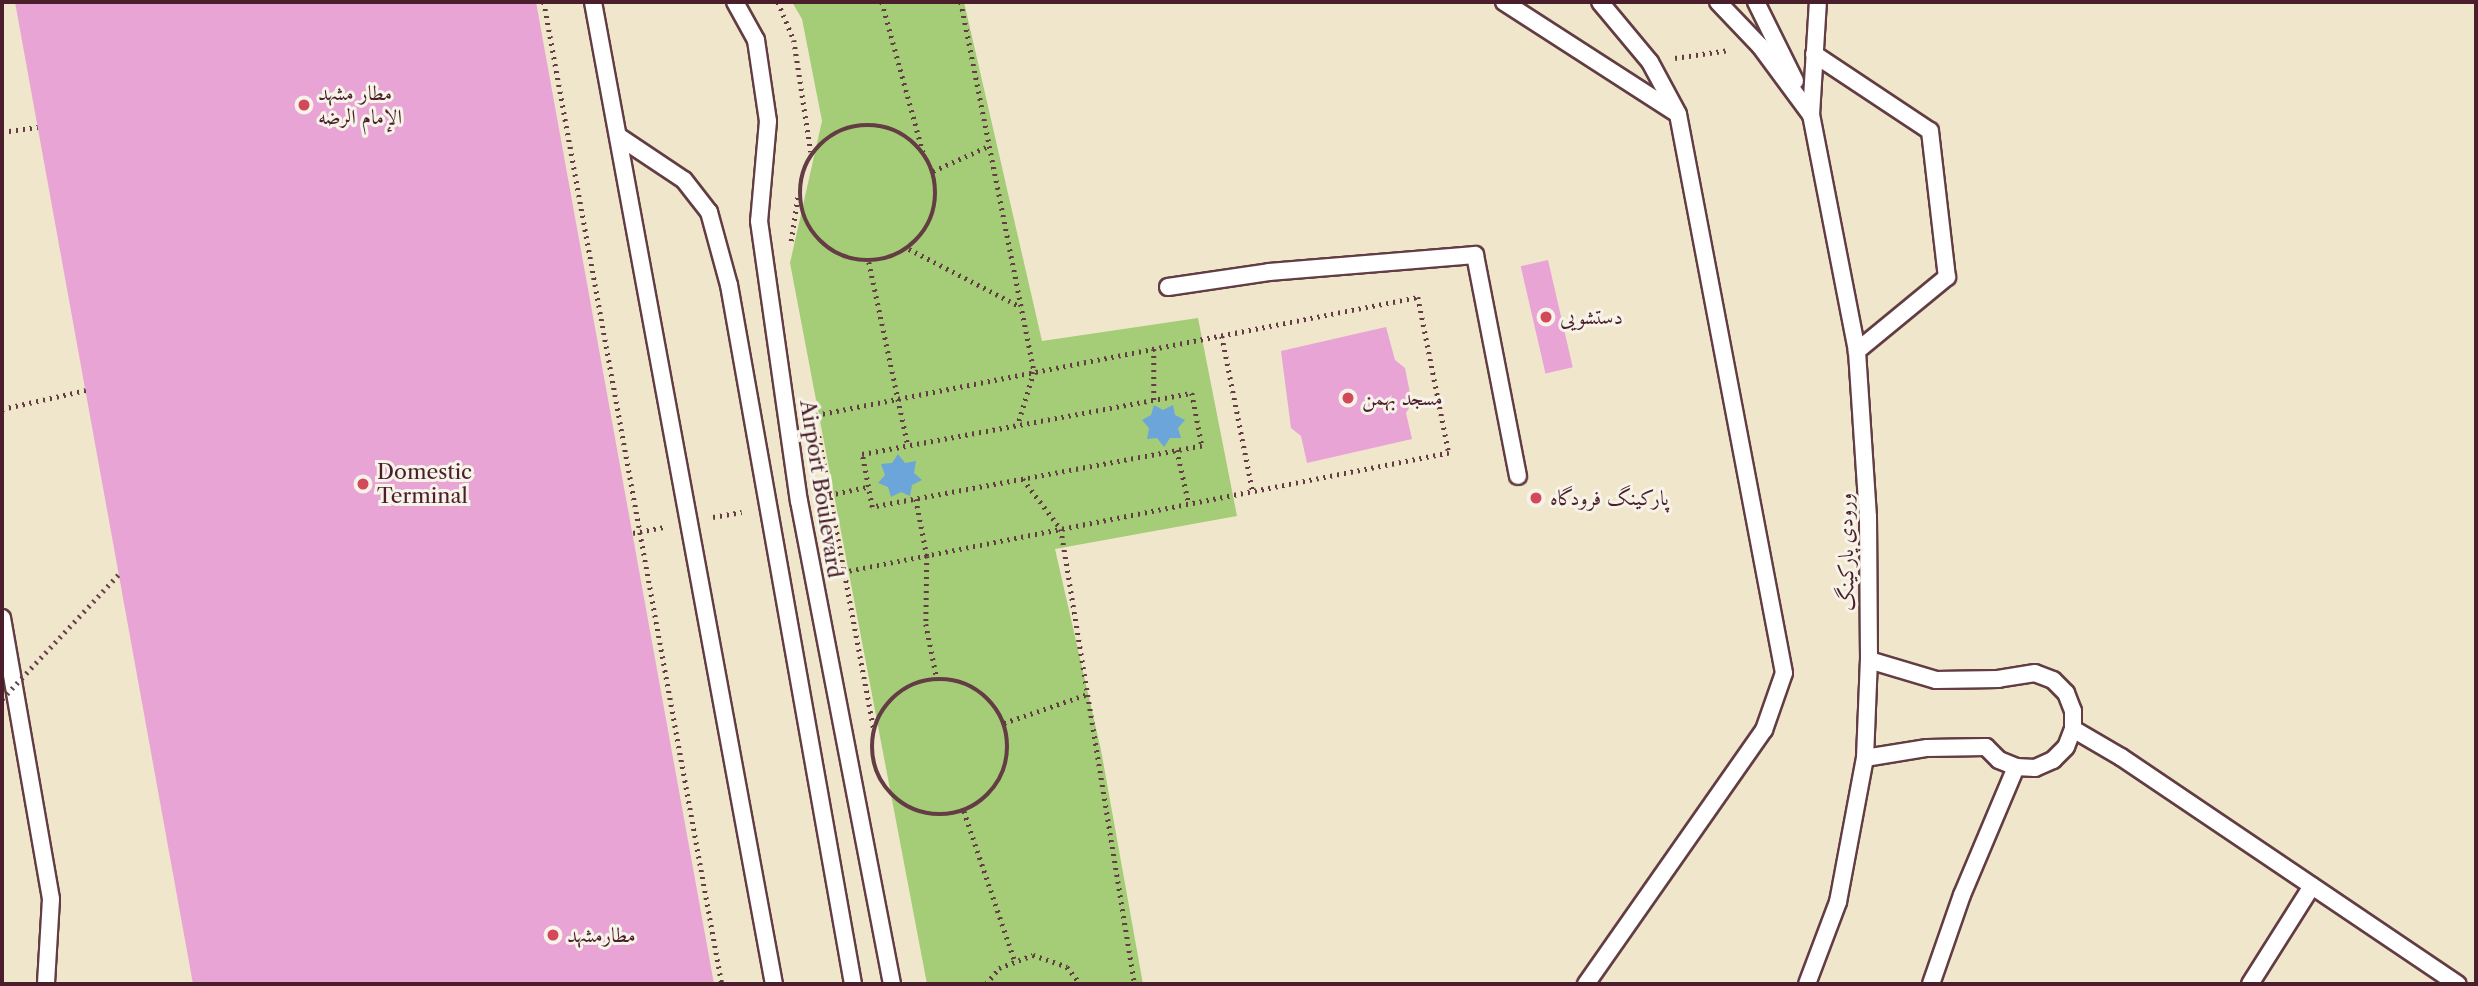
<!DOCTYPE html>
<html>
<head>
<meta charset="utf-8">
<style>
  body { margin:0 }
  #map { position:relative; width:2478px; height:986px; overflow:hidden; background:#f0e6cc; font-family:"Libre Caslon Text",Amiri,serif }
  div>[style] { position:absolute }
  .green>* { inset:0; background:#a5cd78 }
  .water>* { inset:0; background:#6ba5da }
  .building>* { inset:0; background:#e7a4d5; transform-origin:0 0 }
  .path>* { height:4.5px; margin-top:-2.25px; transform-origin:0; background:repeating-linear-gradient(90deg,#633d43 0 2px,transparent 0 7px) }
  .path>.ring { margin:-2.25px; padding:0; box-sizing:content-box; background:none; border:4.5px solid #633d43; border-radius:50% }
  .roads { filter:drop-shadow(2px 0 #633d43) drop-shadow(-2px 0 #633d43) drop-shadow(0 2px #633d43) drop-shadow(0 -2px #633d43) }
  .lane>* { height:16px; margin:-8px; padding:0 8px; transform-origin:8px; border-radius:8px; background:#fff }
  .path-bridge>* { height:4.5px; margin-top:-2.25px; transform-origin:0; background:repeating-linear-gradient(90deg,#633d43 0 2px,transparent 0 7px) }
  .dots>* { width:19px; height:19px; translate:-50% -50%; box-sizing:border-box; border:4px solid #f7f3e8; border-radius:50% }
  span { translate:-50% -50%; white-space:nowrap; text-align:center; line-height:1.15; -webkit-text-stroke:6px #f7f3e8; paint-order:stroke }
  .poi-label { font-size:21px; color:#4a1f2b }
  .left { translate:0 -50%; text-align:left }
  .street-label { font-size:21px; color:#4a1f2b }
  .frame { position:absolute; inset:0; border:4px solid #4a1f2b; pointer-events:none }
</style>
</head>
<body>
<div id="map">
  <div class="green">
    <div style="clip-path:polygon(792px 2px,964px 2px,1042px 341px,1198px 318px,1237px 516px,1055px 549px,1101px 750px,1143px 984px,927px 984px,790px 263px,822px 121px,802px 19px)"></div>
  </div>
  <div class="water">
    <div style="clip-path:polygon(1154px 405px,1163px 410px,1173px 405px,1175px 415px,1185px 420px,1178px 428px,1181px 438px,1170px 438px,1164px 447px,1157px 438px,1147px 439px,1149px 428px,1142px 420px,1151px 415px)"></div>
    <div style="clip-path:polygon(898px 454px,905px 463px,916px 461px,914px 473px,922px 480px,912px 485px,910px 496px,901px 492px,891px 497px,888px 487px,878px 483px,885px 475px,881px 464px,892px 463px)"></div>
  </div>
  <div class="building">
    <div style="clip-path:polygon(15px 2px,536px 2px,714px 984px,193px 984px)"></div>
    <div style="left:1548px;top:260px;width:110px;height:28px;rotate:77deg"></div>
    <div style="clip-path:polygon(1386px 327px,1395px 360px,1405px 368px,1412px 403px,1406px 413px,1412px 439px,1307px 463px,1301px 436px,1291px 428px,1281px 351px)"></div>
  </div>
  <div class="path">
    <div style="left:544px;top:2px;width:998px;rotate:79.73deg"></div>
    <div style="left:778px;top:2px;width:41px;rotate:67.2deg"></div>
    <div style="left:794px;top:40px;width:113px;rotate:81.4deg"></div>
    <div style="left:882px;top:2px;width:156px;rotate:74.7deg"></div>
    <div style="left:961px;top:2px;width:377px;rotate:78.8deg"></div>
    <div style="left:1034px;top:372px;width:55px;rotate:106.8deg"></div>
    <div style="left:1675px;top:58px;width:55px;rotate:-8.4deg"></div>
    <div class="ring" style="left:800px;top:125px;width:131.5px;height:131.5px"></div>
    <div style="left:2px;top:132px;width:36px;rotate:-8deg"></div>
    <div style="left:933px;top:171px;width:61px;rotate:-24.1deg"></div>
    <div style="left:791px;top:241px;width:48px;rotate:-81.5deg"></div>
    <div style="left:909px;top:249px;width:126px;rotate:27.4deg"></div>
    <div style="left:869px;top:262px;width:187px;rotate:78deg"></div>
    <div style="left:1222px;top:336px;width:159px;rotate:78.8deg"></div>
    <div style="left:1154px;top:349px;width:51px;rotate:90deg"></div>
    <div style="left:1192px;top:393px;width:54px;rotate:79.3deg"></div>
    <div style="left:1202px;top:446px;width:336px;rotate:169.5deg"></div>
    <div style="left:872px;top:507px;width:54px;rotate:-100.7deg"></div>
    <div style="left:862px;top:454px;width:336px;rotate:-10.5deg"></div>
    <div style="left:2px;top:409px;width:86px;rotate:-12.7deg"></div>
    <div style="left:816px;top:415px;width:613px;rotate:-11.09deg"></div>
    <div style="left:1418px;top:297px;width:159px;rotate:78.8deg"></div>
    <div style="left:1449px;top:453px;width:616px;rotate:168.85deg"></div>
    <div style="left:819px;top:436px;width:298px;rotate:79.4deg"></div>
    <div style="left:1177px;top:450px;width:55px;rotate:77.5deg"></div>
    <div style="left:1023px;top:479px;width:63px;rotate:52.8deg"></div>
    <div style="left:1061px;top:529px;width:461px;rotate:80.8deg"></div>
    <div style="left:829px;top:495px;width:40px;rotate:-12deg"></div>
    <div style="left:916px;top:499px;width:58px;rotate:79.1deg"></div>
    <div style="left:927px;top:556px;width:68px;rotate:90.8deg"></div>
    <div style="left:926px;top:624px;width:56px;rotate:78.7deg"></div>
    <div style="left:713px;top:517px;width:29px;rotate:-10deg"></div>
    <div style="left:633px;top:533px;width:31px;rotate:-11deg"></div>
    <div class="ring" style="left:872px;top:679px;width:131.5px;height:131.5px"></div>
    <div style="left:1004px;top:723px;width:86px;rotate:-19.1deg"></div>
    <div style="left:964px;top:811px;width:156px;rotate:71.3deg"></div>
    <div style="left:986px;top:984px;width:21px;rotate:-51deg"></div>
    <div style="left:999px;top:968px;width:36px;rotate:-21deg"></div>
    <div style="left:1033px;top:955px;width:36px;rotate:19deg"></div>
    <div style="left:1067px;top:967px;width:22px;rotate:51deg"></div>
  </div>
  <div class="roads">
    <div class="lane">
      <div style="left:593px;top:2px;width:999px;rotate:79.56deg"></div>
      <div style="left:735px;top:2px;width:43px;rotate:61.1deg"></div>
      <div style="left:756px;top:40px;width:82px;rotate:81.6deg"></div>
      <div style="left:768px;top:121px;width:100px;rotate:95.1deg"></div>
      <div style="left:759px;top:221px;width:283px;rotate:81.9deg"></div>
      <div style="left:799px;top:501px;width:492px;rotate:79.1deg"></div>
      <div style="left:1504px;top:2px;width:203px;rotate:32.8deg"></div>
      <div style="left:1718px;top:2px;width:61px;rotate:46.3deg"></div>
      <div style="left:1760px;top:46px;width:86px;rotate:53.5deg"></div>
      <div style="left:1756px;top:2px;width:88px;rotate:63.7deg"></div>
      <div style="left:1814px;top:54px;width:139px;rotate:33.6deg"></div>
      <div style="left:1930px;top:131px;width:147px;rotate:83.4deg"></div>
      <div style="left:1947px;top:277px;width:117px;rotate:140.6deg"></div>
      <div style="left:618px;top:136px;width:79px;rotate:33.7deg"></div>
      <div style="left:684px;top:180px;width:41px;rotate:52deg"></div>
      <div style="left:709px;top:212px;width:76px;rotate:74.7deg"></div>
      <div style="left:729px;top:285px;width:710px;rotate:79.94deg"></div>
      <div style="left:1168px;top:287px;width:102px;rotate:-8.4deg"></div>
      <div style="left:1269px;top:272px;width:207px;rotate:-4.7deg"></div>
      <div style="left:1475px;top:255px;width:225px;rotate:79deg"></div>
      <div style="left:2px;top:618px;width:285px;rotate:80.1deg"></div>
      <div style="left:51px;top:899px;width:85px;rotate:93.4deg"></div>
      <div style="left:2073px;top:729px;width:56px;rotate:30.3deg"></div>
      <div style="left:2121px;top:757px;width:406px;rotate:34deg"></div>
      <div style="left:1865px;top:758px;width:63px;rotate:-9.2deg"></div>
      <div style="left:1927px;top:748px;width:59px;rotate:-1deg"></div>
      <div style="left:1986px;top:747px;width:18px;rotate:45deg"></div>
      <div style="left:1999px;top:760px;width:18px;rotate:22deg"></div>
      <div style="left:2016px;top:767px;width:19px;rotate:3deg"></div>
      <div style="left:2035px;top:768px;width:20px;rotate:-24deg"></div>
      <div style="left:2053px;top:760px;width:18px;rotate:-45deg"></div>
      <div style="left:2066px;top:747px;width:19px;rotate:-69deg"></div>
      <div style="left:2073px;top:729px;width:18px;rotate:-90deg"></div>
      <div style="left:2073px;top:711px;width:19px;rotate:-111deg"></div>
      <div style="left:2066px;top:693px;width:18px;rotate:-135deg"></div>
      <div style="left:2053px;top:680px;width:19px;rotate:-159deg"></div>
      <div style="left:2035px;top:673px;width:36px;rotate:171deg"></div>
      <div style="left:1999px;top:679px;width:63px;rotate:179.1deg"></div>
      <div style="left:1936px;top:680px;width:70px;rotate:-163.4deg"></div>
      <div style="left:1586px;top:984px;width:310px;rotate:-55deg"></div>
      <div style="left:1764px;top:730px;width:60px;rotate:-70.7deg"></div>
      <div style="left:1784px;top:673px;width:569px;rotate:-100.74deg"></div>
      <div style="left:1678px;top:114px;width:59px;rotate:-118.3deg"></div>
      <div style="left:1650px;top:62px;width:78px;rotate:-129.8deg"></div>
      <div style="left:1807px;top:984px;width:88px;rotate:-69.3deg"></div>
      <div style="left:1838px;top:902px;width:147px;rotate:-79.4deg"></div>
      <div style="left:1865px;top:758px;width:98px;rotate:-87.7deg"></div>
      <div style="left:1869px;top:660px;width:143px;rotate:-90.4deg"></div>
      <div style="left:1868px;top:517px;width:166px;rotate:-93.8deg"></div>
      <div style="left:1857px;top:351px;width:240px;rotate:-101deg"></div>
      <div style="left:1811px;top:115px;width:113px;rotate:-86.5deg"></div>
      <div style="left:1931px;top:984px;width:94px;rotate:-70.8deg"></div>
      <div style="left:1962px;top:895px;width:139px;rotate:-67.1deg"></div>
      <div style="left:2250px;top:984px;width:116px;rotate:-57.7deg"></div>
    </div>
  </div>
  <div class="path-bridge">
    <div style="left:2px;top:699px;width:171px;rotate:-46.9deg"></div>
  </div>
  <div class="dots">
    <div style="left:304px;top:105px;background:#d1495b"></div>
    <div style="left:1546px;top:317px;background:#d1495b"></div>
    <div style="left:1348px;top:398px;background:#d1495b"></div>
    <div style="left:363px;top:484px;background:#d1495b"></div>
    <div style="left:1536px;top:498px;background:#d1495b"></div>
    <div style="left:553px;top:935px;background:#d1495b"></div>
  </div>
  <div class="poi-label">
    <span class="left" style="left:318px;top:105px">مطار مشهد<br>الإمام الرضه</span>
    <span class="left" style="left:1560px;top:317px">دستشویی</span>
    <span class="left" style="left:1362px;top:398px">مسجد بهمن</span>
    <span class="left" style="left:377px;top:484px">Domestic<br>Terminal</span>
    <span class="left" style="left:1550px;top:498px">پارکینگ فرودگاه</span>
    <span class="left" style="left:567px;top:935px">مطارمشهد</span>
  </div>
  <div class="street-label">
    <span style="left:821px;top:489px;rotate:81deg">Airport Boulevard</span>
    <span style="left:1846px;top:552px;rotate:-91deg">ورودی پارکینگ</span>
  </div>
  <div class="frame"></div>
</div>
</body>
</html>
